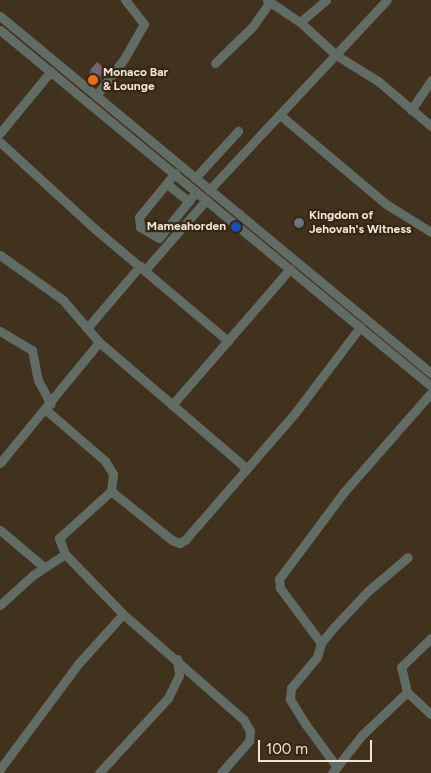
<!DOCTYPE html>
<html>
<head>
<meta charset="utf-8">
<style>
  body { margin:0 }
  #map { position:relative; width:431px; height:773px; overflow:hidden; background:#41321e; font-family:Figtree,sans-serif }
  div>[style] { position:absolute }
  .minor>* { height:9px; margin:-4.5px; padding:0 4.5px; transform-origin:4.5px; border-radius:4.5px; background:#616c64 }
  .wall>* { inset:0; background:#635669 }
  .shaded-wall>* { inset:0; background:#504655 }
  .building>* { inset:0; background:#73647a; transform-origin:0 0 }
  .dots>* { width:14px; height:14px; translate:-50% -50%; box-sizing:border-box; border:2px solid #372814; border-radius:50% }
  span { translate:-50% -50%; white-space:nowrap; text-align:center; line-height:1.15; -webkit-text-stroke:4.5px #372814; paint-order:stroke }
  .poi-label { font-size:12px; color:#efe5d9; font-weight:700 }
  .left { translate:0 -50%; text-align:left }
  .right { translate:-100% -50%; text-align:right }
  .scale { position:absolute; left:258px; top:740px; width:114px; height:22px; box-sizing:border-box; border:2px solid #efe5d9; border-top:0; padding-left:6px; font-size:15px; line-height:18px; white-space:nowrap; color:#efe5d9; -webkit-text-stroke:4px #372814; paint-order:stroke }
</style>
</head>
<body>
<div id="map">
  <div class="minor">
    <div style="left:267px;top:0;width:40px;rotate:34deg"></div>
    <div style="left:300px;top:22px;width:49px;rotate:42.5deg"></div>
    <div style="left:336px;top:55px;width:49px;rotate:31.8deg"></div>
    <div style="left:378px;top:81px;width:70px;rotate:40.3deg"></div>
    <div style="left:0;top:16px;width:560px;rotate:39.64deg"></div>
    <div style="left:300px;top:22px;width:34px;rotate:-40deg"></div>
    <div style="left:0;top:30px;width:559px;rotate:39.56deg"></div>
    <div style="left:215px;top:63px;width:53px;rotate:-44.2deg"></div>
    <div style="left:253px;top:26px;width:29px;rotate:-55deg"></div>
    <div style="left:96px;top:96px;width:46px;rotate:-52.9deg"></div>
    <div style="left:124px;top:59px;width:40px;rotate:-60.3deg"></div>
    <div style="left:144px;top:24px;width:31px;rotate:-128deg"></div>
    <div style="left:411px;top:110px;width:36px;rotate:-56deg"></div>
    <div style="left:280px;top:115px;width:138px;rotate:40deg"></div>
    <div style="left:386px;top:204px;width:53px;rotate:31.9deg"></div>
    <div style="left:0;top:133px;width:80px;rotate:-50.6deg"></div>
    <div style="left:0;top:142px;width:129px;rotate:42.5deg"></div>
    <div style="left:95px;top:229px;width:174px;rotate:40.1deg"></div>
    <div style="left:175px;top:173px;width:57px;rotate:129.3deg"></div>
    <div style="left:139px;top:217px;width:10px;rotate:84deg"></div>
    <div style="left:140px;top:227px;width:22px;rotate:30deg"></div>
    <div style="left:159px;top:238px;width:59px;rotate:-51.2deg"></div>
    <div style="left:195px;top:178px;width:64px;rotate:-47.5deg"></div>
    <div style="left:167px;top:184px;width:28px;rotate:39deg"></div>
    <div style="left:209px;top:190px;width:260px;rotate:-46.9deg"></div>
    <div style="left:0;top:255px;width:77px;rotate:35.5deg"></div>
    <div style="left:63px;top:300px;width:55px;rotate:49.4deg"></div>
    <div style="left:99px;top:342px;width:194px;rotate:40.6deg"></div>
    <div style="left:145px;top:270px;width:93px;rotate:-48.9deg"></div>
    <div style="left:87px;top:328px;width:82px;rotate:-49.5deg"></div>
    <div style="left:0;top:331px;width:37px;rotate:31deg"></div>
    <div style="left:32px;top:350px;width:31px;rotate:79deg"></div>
    <div style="left:38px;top:380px;width:27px;rotate:62deg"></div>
    <div style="left:172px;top:405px;width:180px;rotate:-49.1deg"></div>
    <div style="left:46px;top:410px;width:78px;rotate:40.8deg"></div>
    <div style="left:105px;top:461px;width:15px;rotate:58deg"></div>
    <div style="left:113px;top:474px;width:17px;rotate:97deg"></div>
    <div style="left:0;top:463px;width:156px;rotate:-50.7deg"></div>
    <div style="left:0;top:530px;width:57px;rotate:40.1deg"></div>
    <div style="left:0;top:605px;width:45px;rotate:-42.3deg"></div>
    <div style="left:33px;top:575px;width:38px;rotate:-33deg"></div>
    <div style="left:321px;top:643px;width:69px;rotate:-126.7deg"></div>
    <div style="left:280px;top:588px;width:9px;rotate:-96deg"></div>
    <div style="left:279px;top:579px;width:107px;rotate:-53.3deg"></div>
    <div style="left:343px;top:493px;width:133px;rotate:-48.7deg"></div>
    <div style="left:407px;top:692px;width:33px;rotate:43deg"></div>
    <div style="left:337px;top:767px;width:52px;rotate:-126.4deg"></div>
    <div style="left:306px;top:725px;width:31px;rotate:-122deg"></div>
    <div style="left:290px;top:699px;width:11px;rotate:-85deg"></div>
    <div style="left:291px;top:688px;width:40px;rotate:-50deg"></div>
    <div style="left:317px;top:657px;width:15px;rotate:-74deg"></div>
    <div style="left:321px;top:643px;width:22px;rotate:-51deg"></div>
    <div style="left:335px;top:626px;width:48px;rotate:-46.7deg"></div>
    <div style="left:368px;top:591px;width:52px;rotate:-40.4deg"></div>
    <div style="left:0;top:769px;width:131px;rotate:-53.4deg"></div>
    <div style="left:78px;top:664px;width:67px;rotate:-48deg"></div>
    <div style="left:99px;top:773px;width:102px;rotate:-47.4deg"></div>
    <div style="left:168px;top:698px;width:25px;rotate:-64deg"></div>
    <div style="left:179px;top:675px;width:16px;rotate:-97deg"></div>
    <div style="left:221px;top:773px;width:43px;rotate:-48.8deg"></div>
    <div style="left:249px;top:741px;width:10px;rotate:-84deg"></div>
    <div style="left:250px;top:731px;width:13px;rotate:-119deg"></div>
    <div style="left:244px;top:720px;width:161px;rotate:-138.8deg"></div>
    <div style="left:123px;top:614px;width:83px;rotate:-134deg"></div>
    <div style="left:65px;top:554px;width:17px;rotate:-111deg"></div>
    <div style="left:59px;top:538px;width:70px;rotate:-42.1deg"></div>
    <div style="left:111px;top:491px;width:78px;rotate:38.8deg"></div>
    <div style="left:172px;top:540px;width:8px;rotate:23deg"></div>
    <div style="left:179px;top:543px;width:7px;rotate:-27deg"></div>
    <div style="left:185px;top:540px;width:168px;rotate:-49.1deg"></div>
    <div style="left:295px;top:413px;width:108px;rotate:-52.9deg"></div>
    <div style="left:332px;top:773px;width:48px;rotate:-51.7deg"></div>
    <div style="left:362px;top:735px;width:62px;rotate:-43.7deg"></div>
    <div style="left:407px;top:692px;width:26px;rotate:-103deg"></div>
    <div style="left:401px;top:667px;width:42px;rotate:-44deg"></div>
  </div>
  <div class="wall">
    <div style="clip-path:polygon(105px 69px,101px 79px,95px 87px,87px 80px,91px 70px)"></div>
  </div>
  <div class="shaded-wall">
    <div style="clip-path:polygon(105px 69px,101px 79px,95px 87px,99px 76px)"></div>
  </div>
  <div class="building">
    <div style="left:97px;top:62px;width:11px;height:10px;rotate:41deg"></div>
  </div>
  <div class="dots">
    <div style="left:93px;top:80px;background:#e8710a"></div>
    <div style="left:299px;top:223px;background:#6b7280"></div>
    <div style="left:236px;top:227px;background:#1a4fb4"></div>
  </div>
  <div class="poi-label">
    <span class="left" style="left:103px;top:80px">Monaco Bar<br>&amp; Lounge</span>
    <span class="left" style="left:309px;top:223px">Kingdom of<br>Jehovah's Witness</span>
    <span class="right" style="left:226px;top:227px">Mameahorden</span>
  </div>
  <div class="scale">100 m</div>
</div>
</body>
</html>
